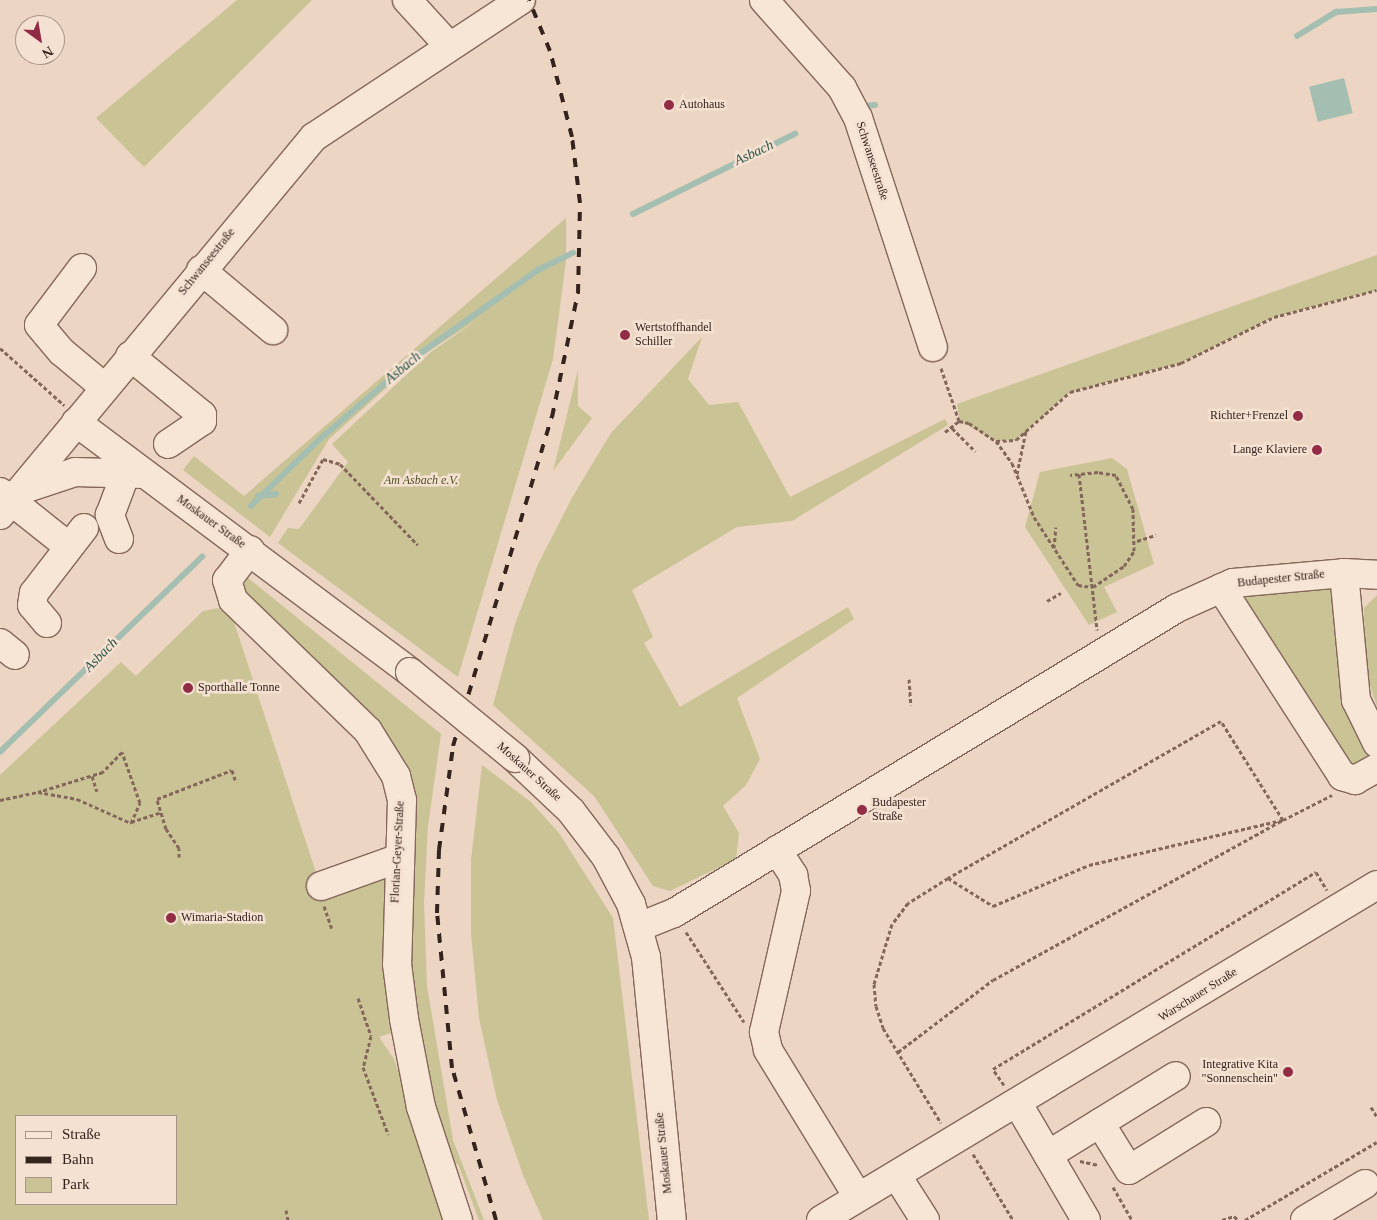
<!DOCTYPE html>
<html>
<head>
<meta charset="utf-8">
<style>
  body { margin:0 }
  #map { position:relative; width:1377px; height:1220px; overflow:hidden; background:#ecd5c2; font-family:"Times New Roman",serif }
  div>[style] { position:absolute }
  .green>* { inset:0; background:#c9c396 }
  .water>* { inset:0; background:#a4bfb1; transform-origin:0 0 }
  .stream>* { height:5.5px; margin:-2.75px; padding:0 2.75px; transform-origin:2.75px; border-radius:2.75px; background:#a4bfb1 }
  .path>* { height:3px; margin-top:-1.5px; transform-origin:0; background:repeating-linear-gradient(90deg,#85675a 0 4px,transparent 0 6.5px) }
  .roads { filter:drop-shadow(1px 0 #85675a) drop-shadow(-1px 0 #85675a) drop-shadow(0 1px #85675a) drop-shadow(0 -1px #85675a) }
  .minor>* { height:28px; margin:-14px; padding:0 14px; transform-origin:14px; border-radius:14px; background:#f7e5d5 }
  .rail>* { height:4px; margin-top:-2px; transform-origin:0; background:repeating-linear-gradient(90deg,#35231e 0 9px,transparent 0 18px) }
  .bridges { filter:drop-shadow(1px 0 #85675a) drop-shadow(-1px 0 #85675a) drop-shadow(0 1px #85675a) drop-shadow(0 -1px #85675a) }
  .minor-bridge>* { height:28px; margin:-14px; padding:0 14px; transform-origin:14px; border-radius:14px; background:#f7e5d5 }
  .dots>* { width:14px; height:14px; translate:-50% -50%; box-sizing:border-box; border:2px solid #f4e1d1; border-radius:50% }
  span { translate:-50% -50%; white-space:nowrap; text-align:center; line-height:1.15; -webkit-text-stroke:5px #f4e1d1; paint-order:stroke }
  .poi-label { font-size:12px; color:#35231e }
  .left { translate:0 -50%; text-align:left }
  .right { translate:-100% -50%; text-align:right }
  .street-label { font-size:12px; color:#35231e }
  .park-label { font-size:12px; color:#505125; font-style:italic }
  .water-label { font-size:14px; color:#2d5549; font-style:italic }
  .legend { position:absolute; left:15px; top:1115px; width:162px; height:90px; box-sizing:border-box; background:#f4e1d1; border:1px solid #a89589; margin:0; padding:6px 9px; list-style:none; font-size:15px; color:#35231e }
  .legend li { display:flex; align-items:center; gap:10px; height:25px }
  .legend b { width:25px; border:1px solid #a89589 }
  .north { position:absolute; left:15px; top:15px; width:50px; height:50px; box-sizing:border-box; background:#f4e1d1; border:1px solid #a89589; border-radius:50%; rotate:148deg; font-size:14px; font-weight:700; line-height:20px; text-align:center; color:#35231e }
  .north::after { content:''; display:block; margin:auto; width:18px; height:22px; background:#922c45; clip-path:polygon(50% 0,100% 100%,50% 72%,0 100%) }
</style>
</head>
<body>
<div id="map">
  <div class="green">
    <div style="clip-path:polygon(237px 0,312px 0,144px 167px,96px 118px)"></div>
    <div style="clip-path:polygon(566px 218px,566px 261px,553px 359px,458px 677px,278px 543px,288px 528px,299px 529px,348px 462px,332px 444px,431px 352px,481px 317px,423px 355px,329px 439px,270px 537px,183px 470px,194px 456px,244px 496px)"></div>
    <div style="clip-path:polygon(1377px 255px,1377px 290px,1274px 317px,1181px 363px,1070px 392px,1016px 440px,996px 441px,960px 421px,957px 404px)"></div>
    <div style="clip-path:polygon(702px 337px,688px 379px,709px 405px,738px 402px,790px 497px,945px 419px,948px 425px,792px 521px,737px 527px,632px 590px,653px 637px,644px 643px,680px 707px,848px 607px,854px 619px,737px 698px,760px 759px,746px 785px,723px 806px,739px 833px,736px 859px,670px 891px,653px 886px,594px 796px,493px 705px,515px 624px,538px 564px,573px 496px,611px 433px)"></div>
    <div style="clip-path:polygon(578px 370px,578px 406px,592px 418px,553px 471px)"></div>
    <div style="clip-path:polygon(1112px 458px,1127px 469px,1154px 564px,1104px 587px,1117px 612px,1089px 625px,1025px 527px,1040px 472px)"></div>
    <div style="clip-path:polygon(248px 578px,441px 734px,428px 826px,424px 902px,427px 986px,453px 1140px,484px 1220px,479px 1220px,458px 1164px,446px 1168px,412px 1027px,400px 768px,239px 592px)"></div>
    <div style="clip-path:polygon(1336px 580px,1377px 758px,1350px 773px,1236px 592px)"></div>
    <div style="clip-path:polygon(1377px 595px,1377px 707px,1365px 669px,1364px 608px)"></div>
    <div style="clip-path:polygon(evenodd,219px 608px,234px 622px,322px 891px,381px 875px,385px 879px,397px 1031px,379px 1037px,394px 1059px,449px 1212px,446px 1220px,0 1220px,0 775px,121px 662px,136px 676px,203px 611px,219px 608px,16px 1116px,176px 1116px,176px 1204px,16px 1204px,16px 1116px)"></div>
    <div style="clip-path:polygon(482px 765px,531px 802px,559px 833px,613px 918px,649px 1220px,543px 1220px,523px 1175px,497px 1100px,479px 1018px,471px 934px,471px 860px)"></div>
  </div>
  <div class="water">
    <div style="left:1344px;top:78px;width:36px;height:36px;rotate:76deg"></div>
  </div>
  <div class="stream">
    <div style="left:1297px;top:36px;width:46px;rotate:-31.6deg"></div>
    <div style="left:1336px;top:12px;width:41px;rotate:-4.2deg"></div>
    <div style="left:865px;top:106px;width:10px;rotate:-6deg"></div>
    <div style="left:633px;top:214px;width:181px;rotate:-26.3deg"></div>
    <div style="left:258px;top:496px;width:18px;rotate:-6deg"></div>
    <div style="left:251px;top:506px;width:96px;rotate:-44.2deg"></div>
    <div style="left:320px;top:439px;width:129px;rotate:-40.6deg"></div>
    <div style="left:418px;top:355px;width:147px;rotate:-35.3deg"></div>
    <div style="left:538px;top:270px;width:39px;rotate:-26deg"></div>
    <div style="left:0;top:752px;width:281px;rotate:-44deg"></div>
  </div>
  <div class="path">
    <div style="left:0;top:348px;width:86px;rotate:41.7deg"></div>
    <div style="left:941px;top:368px;width:56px;rotate:71.2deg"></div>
    <div style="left:952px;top:428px;width:33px;rotate:45deg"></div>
    <div style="left:945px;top:432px;width:18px;rotate:-38deg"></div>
    <div style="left:959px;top:421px;width:10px;rotate:11deg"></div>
    <div style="left:969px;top:423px;width:32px;rotate:34deg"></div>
    <div style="left:996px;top:441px;width:27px;rotate:54deg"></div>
    <div style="left:1012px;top:463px;width:58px;rotate:67.8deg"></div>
    <div style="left:1034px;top:517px;width:81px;rotate:57.1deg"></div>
    <div style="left:1078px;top:585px;width:15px;rotate:8deg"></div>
    <div style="left:1093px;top:587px;width:37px;rotate:-34deg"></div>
    <div style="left:1124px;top:566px;width:18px;rotate:-56deg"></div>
    <div style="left:1134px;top:551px;width:42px;rotate:-91.4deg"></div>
    <div style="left:1133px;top:509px;width:38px;rotate:-117deg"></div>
    <div style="left:1116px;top:475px;width:18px;rotate:-171deg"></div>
    <div style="left:1098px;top:472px;width:28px;rotate:174deg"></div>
    <div style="left:996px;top:441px;width:20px;rotate:-3deg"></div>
    <div style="left:1016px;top:440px;width:72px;rotate:-41.6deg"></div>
    <div style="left:1070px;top:392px;width:115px;rotate:-14.6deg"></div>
    <div style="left:1181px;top:363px;width:104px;rotate:-26.3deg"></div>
    <div style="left:1274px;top:317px;width:106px;rotate:-14.7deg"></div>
    <div style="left:1017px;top:474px;width:44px;rotate:-78.2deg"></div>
    <div style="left:1079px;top:474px;width:157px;rotate:83.4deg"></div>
    <div style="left:299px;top:503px;width:50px;rotate:-61.4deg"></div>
    <div style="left:323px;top:459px;width:18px;rotate:16deg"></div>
    <div style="left:340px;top:464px;width:112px;rotate:46.1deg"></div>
    <div style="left:1137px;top:541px;width:20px;rotate:-18deg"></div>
    <div style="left:1054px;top:548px;width:21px;rotate:-85deg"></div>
    <div style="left:1047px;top:601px;width:16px;rotate:-30deg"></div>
    <div style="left:909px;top:679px;width:26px;rotate:86deg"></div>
    <div style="left:92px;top:776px;width:16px;rotate:72deg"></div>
    <div style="left:0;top:800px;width:39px;rotate:-12deg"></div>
    <div style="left:38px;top:792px;width:40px;rotate:10deg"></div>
    <div style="left:77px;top:799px;width:59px;rotate:24deg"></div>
    <div style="left:131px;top:823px;width:22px;rotate:-66deg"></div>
    <div style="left:140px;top:803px;width:54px;rotate:-109.4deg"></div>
    <div style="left:122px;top:752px;width:28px;rotate:134deg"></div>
    <div style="left:103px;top:772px;width:68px;rotate:162.9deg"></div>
    <div style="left:131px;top:822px;width:32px;rotate:-18deg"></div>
    <div style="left:179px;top:857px;width:9px;rotate:-90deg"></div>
    <div style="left:179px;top:848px;width:23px;rotate:-124deg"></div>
    <div style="left:166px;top:829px;width:31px;rotate:-107deg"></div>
    <div style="left:157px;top:799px;width:80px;rotate:-21.1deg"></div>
    <div style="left:232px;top:770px;width:13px;rotate:72deg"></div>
    <div style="left:948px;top:878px;width:53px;rotate:31.9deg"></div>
    <div style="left:993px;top:906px;width:104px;rotate:-23.1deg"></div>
    <div style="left:1089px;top:865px;width:199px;rotate:-13.1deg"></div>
    <div style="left:1283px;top:820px;width:55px;rotate:-27deg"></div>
    <div style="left:324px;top:906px;width:24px;rotate:71deg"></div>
    <div style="left:686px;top:932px;width:107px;rotate:57.2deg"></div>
    <div style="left:358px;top:998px;width:40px;rotate:71.1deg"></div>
    <div style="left:371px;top:1036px;width:32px;rotate:104deg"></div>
    <div style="left:363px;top:1067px;width:72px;rotate:69.5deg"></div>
    <div style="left:898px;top:1052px;width:119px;rotate:-37.2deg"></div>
    <div style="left:993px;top:980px;width:331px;rotate:-28.9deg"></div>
    <div style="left:1283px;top:820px;width:117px;rotate:-122.1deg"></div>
    <div style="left:1221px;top:721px;width:315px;rotate:150.1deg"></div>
    <div style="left:948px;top:878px;width:47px;rotate:148deg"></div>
    <div style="left:908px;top:903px;width:26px;rotate:127deg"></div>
    <div style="left:892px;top:924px;width:63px;rotate:106.7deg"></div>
    <div style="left:874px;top:984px;width:22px;rotate:85deg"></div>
    <div style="left:876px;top:1006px;width:23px;rotate:72deg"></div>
    <div style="left:883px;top:1028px;width:111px;rotate:58.6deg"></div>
    <div style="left:1004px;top:1085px;width:19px;rotate:-125deg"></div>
    <div style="left:993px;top:1069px;width:378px;rotate:-31.4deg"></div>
    <div style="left:1316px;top:872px;width:21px;rotate:59deg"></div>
    <div style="left:1371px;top:1107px;width:12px;rotate:59deg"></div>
    <div style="left:973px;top:1154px;width:77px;rotate:58.8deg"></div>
    <div style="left:1080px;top:1161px;width:19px;rotate:12deg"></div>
    <div style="left:1113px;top:1187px;width:38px;rotate:60deg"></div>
    <div style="left:286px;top:1210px;width:10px;rotate:79deg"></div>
    <div style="left:1222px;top:1220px;width:13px;rotate:-18deg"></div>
    <div style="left:1234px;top:1216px;width:6px;rotate:45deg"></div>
    <div style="left:1245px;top:1220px;width:153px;rotate:-30.6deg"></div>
  </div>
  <div class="roads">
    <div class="minor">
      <div style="left:407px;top:0;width:62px;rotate:47.6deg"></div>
      <div style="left:764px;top:0;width:118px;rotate:48.4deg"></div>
      <div style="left:842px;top:88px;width:34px;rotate:62deg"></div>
      <div style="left:858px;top:118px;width:241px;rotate:71.9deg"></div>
      <div style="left:82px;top:268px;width:71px;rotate:127deg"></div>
      <div style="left:39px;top:325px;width:35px;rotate:50deg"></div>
      <div style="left:62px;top:352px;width:55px;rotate:39.8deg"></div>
      <div style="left:201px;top:270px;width:94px;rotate:39.8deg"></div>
      <div style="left:130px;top:356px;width:93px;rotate:39.3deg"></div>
      <div style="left:202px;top:415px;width:6px;rotate:90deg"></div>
      <div style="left:202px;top:421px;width:41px;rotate:145.9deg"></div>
      <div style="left:76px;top:422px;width:417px;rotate:36.8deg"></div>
      <div style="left:24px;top:489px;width:54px;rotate:-18.4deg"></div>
      <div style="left:75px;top:472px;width:69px;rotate:1.7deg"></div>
      <div style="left:0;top:492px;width:87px;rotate:38.5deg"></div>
      <div style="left:0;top:515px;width:491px;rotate:-50.3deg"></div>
      <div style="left:314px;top:137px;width:248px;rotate:-33.5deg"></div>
      <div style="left:119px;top:539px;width:26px;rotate:-111deg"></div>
      <div style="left:110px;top:515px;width:43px;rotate:-69.4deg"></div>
      <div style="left:250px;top:550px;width:38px;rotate:127deg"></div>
      <div style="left:227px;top:580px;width:21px;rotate:73deg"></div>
      <div style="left:233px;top:600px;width:188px;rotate:44.1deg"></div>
      <div style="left:368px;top:731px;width:53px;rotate:58.1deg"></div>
      <div style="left:396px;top:776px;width:25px;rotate:76deg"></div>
      <div style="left:402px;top:800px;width:164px;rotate:91.7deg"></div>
      <div style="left:397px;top:964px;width:55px;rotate:82.7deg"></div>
      <div style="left:404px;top:1019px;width:90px;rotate:79.1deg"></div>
      <div style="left:421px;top:1107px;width:119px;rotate:71.9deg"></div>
      <div style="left:1344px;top:573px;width:128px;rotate:84.6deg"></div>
      <div style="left:1356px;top:700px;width:48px;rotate:64deg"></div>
      <div style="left:1221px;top:588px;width:224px;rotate:57.2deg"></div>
      <div style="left:1342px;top:776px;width:14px;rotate:17deg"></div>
      <div style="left:1355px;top:780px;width:25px;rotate:-29deg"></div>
      <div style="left:47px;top:623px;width:23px;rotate:-130deg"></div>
      <div style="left:32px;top:605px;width:12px;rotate:-81deg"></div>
      <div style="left:34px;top:593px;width:82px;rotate:-52.4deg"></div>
      <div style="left:0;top:643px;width:19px;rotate:39deg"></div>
      <div style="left:515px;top:758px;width:77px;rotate:43.4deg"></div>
      <div style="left:571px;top:811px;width:58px;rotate:52.7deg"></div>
      <div style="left:606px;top:857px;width:53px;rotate:62deg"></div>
      <div style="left:631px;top:904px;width:55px;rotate:74.2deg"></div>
      <div style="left:646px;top:957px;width:264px;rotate:84.4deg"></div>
      <div style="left:777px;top:850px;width:30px;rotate:57deg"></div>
      <div style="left:793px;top:875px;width:16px;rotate:79deg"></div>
      <div style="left:796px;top:891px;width:145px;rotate:102.8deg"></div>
      <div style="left:764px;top:1032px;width:18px;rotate:77deg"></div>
      <div style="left:768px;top:1050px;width:172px;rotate:58.5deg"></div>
      <div style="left:321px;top:886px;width:81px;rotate:-19.6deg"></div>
      <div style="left:639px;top:927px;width:38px;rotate:-22deg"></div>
      <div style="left:674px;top:913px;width:588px;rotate:-31.23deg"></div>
      <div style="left:1177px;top:608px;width:61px;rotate:-24.1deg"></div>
      <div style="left:1233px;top:583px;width:111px;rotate:-5.1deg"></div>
      <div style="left:1344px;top:573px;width:33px;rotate:3deg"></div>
      <div style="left:1018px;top:1104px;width:134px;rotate:59.6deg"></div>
      <div style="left:1100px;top:1123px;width:55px;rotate:58.3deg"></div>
      <div style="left:1129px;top:1170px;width:91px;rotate:-31.9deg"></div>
      <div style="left:1048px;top:1155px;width:150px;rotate:-31.7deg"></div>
      <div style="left:897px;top:1176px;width:52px;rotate:57.5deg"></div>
      <div style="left:821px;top:1220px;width:649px;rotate:-31.07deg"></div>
      <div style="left:1305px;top:1220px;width:70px;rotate:-31deg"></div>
    </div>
  </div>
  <div class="rail">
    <div style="left:496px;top:1220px;width:158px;rotate:-106.1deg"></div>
    <div style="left:452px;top:1068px;width:156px;rotate:-95.5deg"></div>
    <div style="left:437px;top:913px;width:63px;rotate:-88.2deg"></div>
    <div style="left:439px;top:850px;width:105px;rotate:-82.3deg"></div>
    <div style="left:453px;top:746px;width:344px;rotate:-73.3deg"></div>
    <div style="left:552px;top:417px;width:127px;rotate:-78.2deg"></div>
    <div style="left:578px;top:293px;width:90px;rotate:-88.7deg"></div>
    <div style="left:580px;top:203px;width:66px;rotate:-96.9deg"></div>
    <div style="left:572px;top:137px;width:89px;rotate:-104.3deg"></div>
    <div style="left:550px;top:51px;width:55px;rotate:-112.4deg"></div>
  </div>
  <div class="bridges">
    <div class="minor-bridge">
      <div style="left:410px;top:672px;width:136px;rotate:39.3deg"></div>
    </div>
  </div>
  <div class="dots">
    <div style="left:669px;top:105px;background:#922c45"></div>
    <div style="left:625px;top:335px;background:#922c45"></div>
    <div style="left:1298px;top:416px;background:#922c45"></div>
    <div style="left:1317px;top:450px;background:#922c45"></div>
    <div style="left:188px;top:688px;background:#922c45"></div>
    <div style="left:862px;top:810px;background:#922c45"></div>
    <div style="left:171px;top:918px;background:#922c45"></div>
    <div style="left:1288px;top:1072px;background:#922c45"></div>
  </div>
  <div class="poi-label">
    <span class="left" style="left:679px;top:105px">Autohaus</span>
    <span class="left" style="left:635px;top:335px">Wertstoffhandel<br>Schiller</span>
    <span class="right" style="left:1288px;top:416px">Richter+Frenzel</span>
    <span class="right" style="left:1307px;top:450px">Lange Klaviere</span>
    <span class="left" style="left:198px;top:688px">Sporthalle Tonne</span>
    <span class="left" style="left:872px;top:810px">Budapester<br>Straße</span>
    <span class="left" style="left:181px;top:918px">Wimaria-Stadion</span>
    <span class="right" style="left:1278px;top:1072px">Integrative Kita<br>"Sonnenschein"</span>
  </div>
  <div class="street-label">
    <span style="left:872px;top:161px;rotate:72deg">Schwanseestraße</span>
    <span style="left:207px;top:262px;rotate:-51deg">Schwanseestraße</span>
    <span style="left:211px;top:522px;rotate:36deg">Moskauer Straße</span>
    <span style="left:1281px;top:579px;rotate:-6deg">Budapester Straße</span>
    <span style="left:529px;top:772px;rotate:42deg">Moskauer Straße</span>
    <span style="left:398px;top:852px;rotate:-87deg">Florian-Geyer-Straße</span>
    <span style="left:1198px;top:995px;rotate:-32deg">Warschauer Straße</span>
    <span style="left:664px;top:1153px;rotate:-96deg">Moskauer Straße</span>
  </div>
  <div class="park-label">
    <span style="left:421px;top:481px">Am Asbach e.V.</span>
  </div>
  <div class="water-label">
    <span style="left:754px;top:153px;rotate:-25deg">Asbach</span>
    <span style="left:403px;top:368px;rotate:-40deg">Asbach</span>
    <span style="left:101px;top:655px;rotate:-46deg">Asbach</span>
  </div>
  <ul class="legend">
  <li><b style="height:6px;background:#f7e5d5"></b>Straße</li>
  <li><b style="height:6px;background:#35231e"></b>Bahn</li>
  <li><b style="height:14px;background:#c9c396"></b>Park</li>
  </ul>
  <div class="north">N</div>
</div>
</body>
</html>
